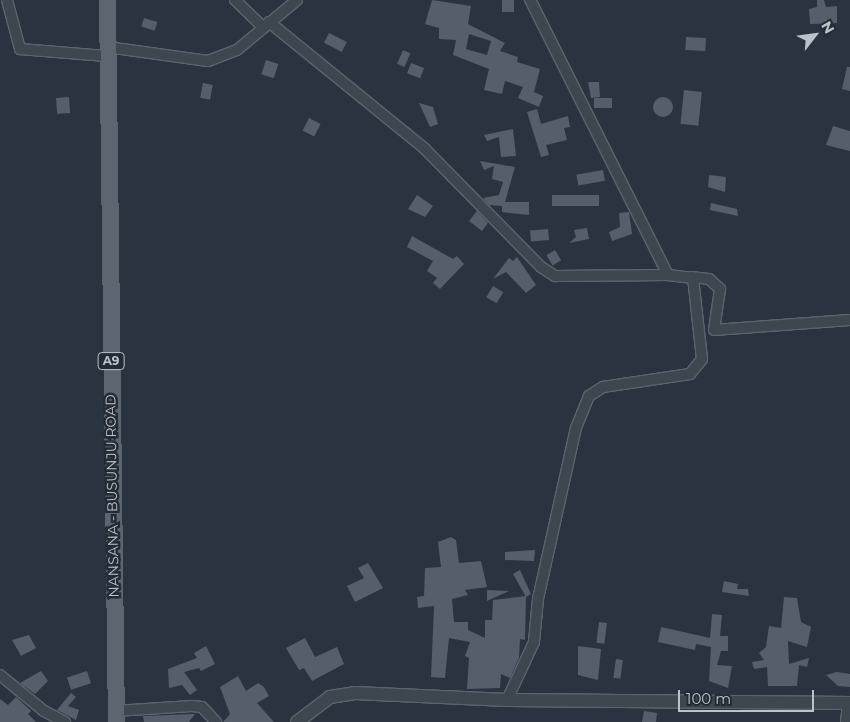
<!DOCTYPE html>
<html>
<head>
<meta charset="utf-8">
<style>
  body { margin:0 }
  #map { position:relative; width:850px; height:722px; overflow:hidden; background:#2a3440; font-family:Montserrat,sans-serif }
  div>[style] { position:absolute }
  .building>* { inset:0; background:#545f6b; transform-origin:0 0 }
  .round { border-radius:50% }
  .roads { filter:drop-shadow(1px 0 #5c646e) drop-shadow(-1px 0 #5c646e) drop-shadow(0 1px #5c646e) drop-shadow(0 -1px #5c646e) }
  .minor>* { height:10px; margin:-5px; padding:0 5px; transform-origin:5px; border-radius:5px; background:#3e4650 }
  .tertiary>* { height:12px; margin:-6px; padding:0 6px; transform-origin:6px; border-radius:6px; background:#3e4650 }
  .primary>* { height:15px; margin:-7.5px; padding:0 7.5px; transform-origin:7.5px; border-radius:7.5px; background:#5c6570 }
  span { translate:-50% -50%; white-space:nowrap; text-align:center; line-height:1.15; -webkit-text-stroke:5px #232b36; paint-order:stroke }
  .shield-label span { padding:1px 4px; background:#232b36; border:1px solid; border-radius:4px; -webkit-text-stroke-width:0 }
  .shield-label { font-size:12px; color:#bbc2ca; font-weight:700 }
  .street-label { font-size:14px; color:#bbc2ca }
  .north { position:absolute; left:790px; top:10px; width:50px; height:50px; -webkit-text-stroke:4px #232b36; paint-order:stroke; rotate:60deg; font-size:14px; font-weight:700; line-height:20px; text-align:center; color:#bbc2ca }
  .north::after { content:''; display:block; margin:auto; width:18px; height:22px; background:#bbc2ca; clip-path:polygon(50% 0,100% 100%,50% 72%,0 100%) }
  .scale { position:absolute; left:678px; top:690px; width:136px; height:22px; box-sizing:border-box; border:2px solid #bbc2ca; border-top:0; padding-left:6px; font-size:15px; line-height:18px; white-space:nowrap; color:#bbc2ca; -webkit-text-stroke:4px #232b36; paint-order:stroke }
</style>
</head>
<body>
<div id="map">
  <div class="building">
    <div style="clip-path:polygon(evenodd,432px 0,471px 6px,468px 24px,505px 43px,500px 51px,518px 57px,517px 62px,540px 69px,534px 92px,543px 96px,539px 107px,518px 98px,523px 87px,505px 81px,502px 94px,484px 90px,489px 69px,453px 55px,456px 40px,439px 39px,439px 28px,425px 24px,432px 0,469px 34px,491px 41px,487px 55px,466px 49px,469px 34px)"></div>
    <div style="left:502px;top:0;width:12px;height:12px"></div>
    <div style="clip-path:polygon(817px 0,824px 0,826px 7px,837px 6px,837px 23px,810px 24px,809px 9px,817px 7px)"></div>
    <div style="left:144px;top:18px;width:14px;height:9px;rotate:17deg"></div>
    <div style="left:329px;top:33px;width:20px;height:11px;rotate:27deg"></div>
    <div style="left:686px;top:37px;width:20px;height:13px;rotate:3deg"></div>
    <div style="left:403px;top:50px;width:8px;height:15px;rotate:23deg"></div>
    <div style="left:266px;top:60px;width:13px;height:15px;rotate:18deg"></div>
    <div style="left:411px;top:63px;width:14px;height:11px;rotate:21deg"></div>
    <div style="clip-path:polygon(847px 67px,850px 67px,850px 91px,842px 89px)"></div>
    <div style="clip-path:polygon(588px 82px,599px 82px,600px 97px,591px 98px)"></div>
    <div style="left:203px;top:83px;width:10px;height:15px;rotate:11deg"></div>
    <div style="left:684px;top:90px;width:18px;height:34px;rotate:6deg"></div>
    <div style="left:69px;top:97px;width:16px;height:13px;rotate:86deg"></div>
    <div class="round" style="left:653px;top:97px;width:20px;height:20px"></div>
    <div style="left:612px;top:98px;width:10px;height:18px;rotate:90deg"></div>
    <div style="clip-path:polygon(419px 103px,433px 107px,438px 124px,430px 127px)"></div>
    <div style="clip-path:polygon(537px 109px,541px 124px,568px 116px,570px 127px,564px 128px,567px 140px,546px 145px,549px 155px,541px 157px,527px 112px)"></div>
    <div style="left:309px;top:118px;width:13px;height:14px;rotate:27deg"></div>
    <div style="clip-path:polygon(833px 126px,850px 131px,850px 151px,826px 145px)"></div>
    <div style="clip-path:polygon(513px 129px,516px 156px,501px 157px,499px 137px,487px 141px,484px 135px)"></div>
    <div style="clip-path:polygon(480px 161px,515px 167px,505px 202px,529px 202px,529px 215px,502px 212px,502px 206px,489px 205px,483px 198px,499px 195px,503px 182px,492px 179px,494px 166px,484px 170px)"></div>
    <div style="left:603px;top:170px;width:11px;height:27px;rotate:80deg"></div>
    <div style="clip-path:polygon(709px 175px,726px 177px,725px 192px,708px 187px)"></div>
    <div style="clip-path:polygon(417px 195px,433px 206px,425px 217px,408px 209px)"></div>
    <div style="left:599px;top:195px;width:11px;height:47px;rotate:90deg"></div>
    <div style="clip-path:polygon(711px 203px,737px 209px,738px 216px,710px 210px)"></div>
    <div style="clip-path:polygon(477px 211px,488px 223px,482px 231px,469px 221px)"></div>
    <div style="clip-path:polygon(629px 212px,632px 234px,612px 241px,609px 232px,620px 227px,619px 213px)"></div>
    <div style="clip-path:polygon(587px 228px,589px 239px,569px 243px,576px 237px,574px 230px)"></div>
    <div style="left:548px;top:229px;width:11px;height:18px;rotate:85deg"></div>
    <div style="clip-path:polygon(412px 236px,453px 259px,457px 256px,464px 264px,440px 289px,433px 283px,437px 278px,427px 271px,433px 261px,407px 247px)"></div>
    <div style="left:555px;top:250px;width:12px;height:10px;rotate:59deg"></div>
    <div style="clip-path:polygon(517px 257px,536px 285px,526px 293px,506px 272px,493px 279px,509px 258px,513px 261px)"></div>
    <div style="left:493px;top:286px;width:12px;height:13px;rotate:31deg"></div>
    <div style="clip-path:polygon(451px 537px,456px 540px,459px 563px,481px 561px,487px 587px,465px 590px,468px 595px,452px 599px,454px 622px,468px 622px,468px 630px,485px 638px,485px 620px,492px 620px,493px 600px,526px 596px,525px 640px,520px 639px,519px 658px,510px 678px,501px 674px,500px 688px,467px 689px,469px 658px,465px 656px,470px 642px,449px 638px,445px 678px,431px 677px,434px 606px,418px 608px,417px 597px,424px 596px,425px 568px,441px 567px,438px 542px)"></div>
    <div style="clip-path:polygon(535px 550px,534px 561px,505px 560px,505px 552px)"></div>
    <div style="clip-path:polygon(368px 563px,383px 588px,355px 602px,347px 586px,364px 578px,358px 568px)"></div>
    <div style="clip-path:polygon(520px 570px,531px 594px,526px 597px,513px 574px)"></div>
    <div style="clip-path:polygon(724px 581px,738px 584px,737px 589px,748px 589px,749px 596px,722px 592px)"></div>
    <div style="clip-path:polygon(487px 590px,509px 591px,487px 601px)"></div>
    <div style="clip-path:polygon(784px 597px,797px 598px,801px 622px,811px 627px,807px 647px,788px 641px,789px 664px,809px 658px,807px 667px,799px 665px,797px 686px,768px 686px,767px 667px,754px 669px,752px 662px,764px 660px,759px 653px,766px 647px,769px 626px,781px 628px)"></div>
    <div style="clip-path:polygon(712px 614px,722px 615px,720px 636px,728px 636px,728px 651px,721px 651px,717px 665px,732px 666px,728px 688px,709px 681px,711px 647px,696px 644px,695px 650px,658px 642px,661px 627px,710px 638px)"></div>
    <div style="left:599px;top:622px;width:8px;height:21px;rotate:7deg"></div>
    <div style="clip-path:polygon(29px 635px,36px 648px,21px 656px,12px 640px)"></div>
    <div style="clip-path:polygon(305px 638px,315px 657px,337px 647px,344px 664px,312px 681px,304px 668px,299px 670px,286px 648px)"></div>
    <div style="clip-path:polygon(206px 646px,215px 664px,201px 671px,199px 668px,184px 672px,197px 690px,190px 695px,182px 685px,169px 688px,168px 669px,197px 658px,194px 653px)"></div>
    <div style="clip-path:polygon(578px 646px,601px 649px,598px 680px,578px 675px)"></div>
    <div style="left:616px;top:659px;width:7px;height:19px;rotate:8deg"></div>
    <div style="clip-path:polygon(41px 671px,48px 681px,35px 694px,20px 683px)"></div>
    <div style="left:87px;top:671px;width:13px;height:21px;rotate:72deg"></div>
    <div style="clip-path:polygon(837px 672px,850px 674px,850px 687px,838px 686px,826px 675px)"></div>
    <div style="clip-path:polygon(238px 676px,246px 691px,258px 683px,264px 687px,269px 696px,257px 703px,274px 722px,223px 722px,230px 714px,220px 687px)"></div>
    <div style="clip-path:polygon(71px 693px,76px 697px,68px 706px,79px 710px,76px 720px,57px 710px)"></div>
    <div style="clip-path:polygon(16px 697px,31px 711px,28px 714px,36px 722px,0 722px,0 699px,8px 705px)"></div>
    <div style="clip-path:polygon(644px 711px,657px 713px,656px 722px,642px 722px)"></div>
    <div style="clip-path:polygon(195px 714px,189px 722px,144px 722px,143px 716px)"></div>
  </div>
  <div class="roads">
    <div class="minor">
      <div style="left:7px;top:0;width:51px;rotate:75.1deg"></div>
      <div style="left:20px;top:49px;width:86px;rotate:4.7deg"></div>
      <div style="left:235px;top:0;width:39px;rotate:44deg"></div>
      <div style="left:269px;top:22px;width:200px;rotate:39.1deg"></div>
      <div style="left:424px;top:148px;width:167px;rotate:45.5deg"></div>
      <div style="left:541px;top:267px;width:17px;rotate:33deg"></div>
      <div style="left:555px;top:276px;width:113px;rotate:-0.5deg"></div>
      <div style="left:107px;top:47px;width:102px;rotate:7.9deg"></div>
      <div style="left:208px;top:61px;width:31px;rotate:-21deg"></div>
      <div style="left:237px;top:50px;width:78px;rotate:-39.8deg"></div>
      <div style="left:691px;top:277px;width:18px;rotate:6deg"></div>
      <div style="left:709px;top:279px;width:15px;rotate:42deg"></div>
      <div style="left:720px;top:289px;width:41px;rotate:98.3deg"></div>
      <div style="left:714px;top:330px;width:136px;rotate:-4.2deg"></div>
      <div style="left:0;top:675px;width:57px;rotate:39.3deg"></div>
      <div style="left:44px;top:711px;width:24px;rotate:28deg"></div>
      <div style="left:507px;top:700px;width:64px;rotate:-65deg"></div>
      <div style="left:534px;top:642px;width:43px;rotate:-84.7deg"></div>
      <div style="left:538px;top:599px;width:175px;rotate:-77.5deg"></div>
      <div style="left:576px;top:428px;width:35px;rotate:-68deg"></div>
      <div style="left:589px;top:396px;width:17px;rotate:-33deg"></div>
      <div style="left:603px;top:387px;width:88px;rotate:-8.5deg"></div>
      <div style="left:690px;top:374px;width:19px;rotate:-51deg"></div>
      <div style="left:702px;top:359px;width:81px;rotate:-96.3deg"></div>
      <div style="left:693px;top:278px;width:25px;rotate:-173deg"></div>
      <div style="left:668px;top:275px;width:308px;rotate:-116.6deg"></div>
      <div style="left:115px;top:711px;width:77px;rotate:-3.7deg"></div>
      <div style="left:192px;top:706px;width:10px;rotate:6deg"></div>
      <div style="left:202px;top:707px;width:21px;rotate:47deg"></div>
      <div style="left:846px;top:722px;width:19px;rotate:-84deg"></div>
    </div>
    <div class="tertiary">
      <div style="left:297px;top:722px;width:41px;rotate:-37.1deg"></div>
      <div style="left:330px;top:697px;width:25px;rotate:-9deg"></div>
      <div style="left:355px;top:693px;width:152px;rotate:2.6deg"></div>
      <div style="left:507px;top:700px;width:343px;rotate:0.5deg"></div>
    </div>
    <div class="primary">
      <div style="left:107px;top:0;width:722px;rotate:89.29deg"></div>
    </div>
  </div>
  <div class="shield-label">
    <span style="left:111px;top:361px">A9</span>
  </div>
  <div class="street-label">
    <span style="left:112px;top:496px;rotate:-91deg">NANSANA - BUSUNJU ROAD</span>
  </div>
  <div class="north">N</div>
  <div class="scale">100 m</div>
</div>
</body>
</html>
